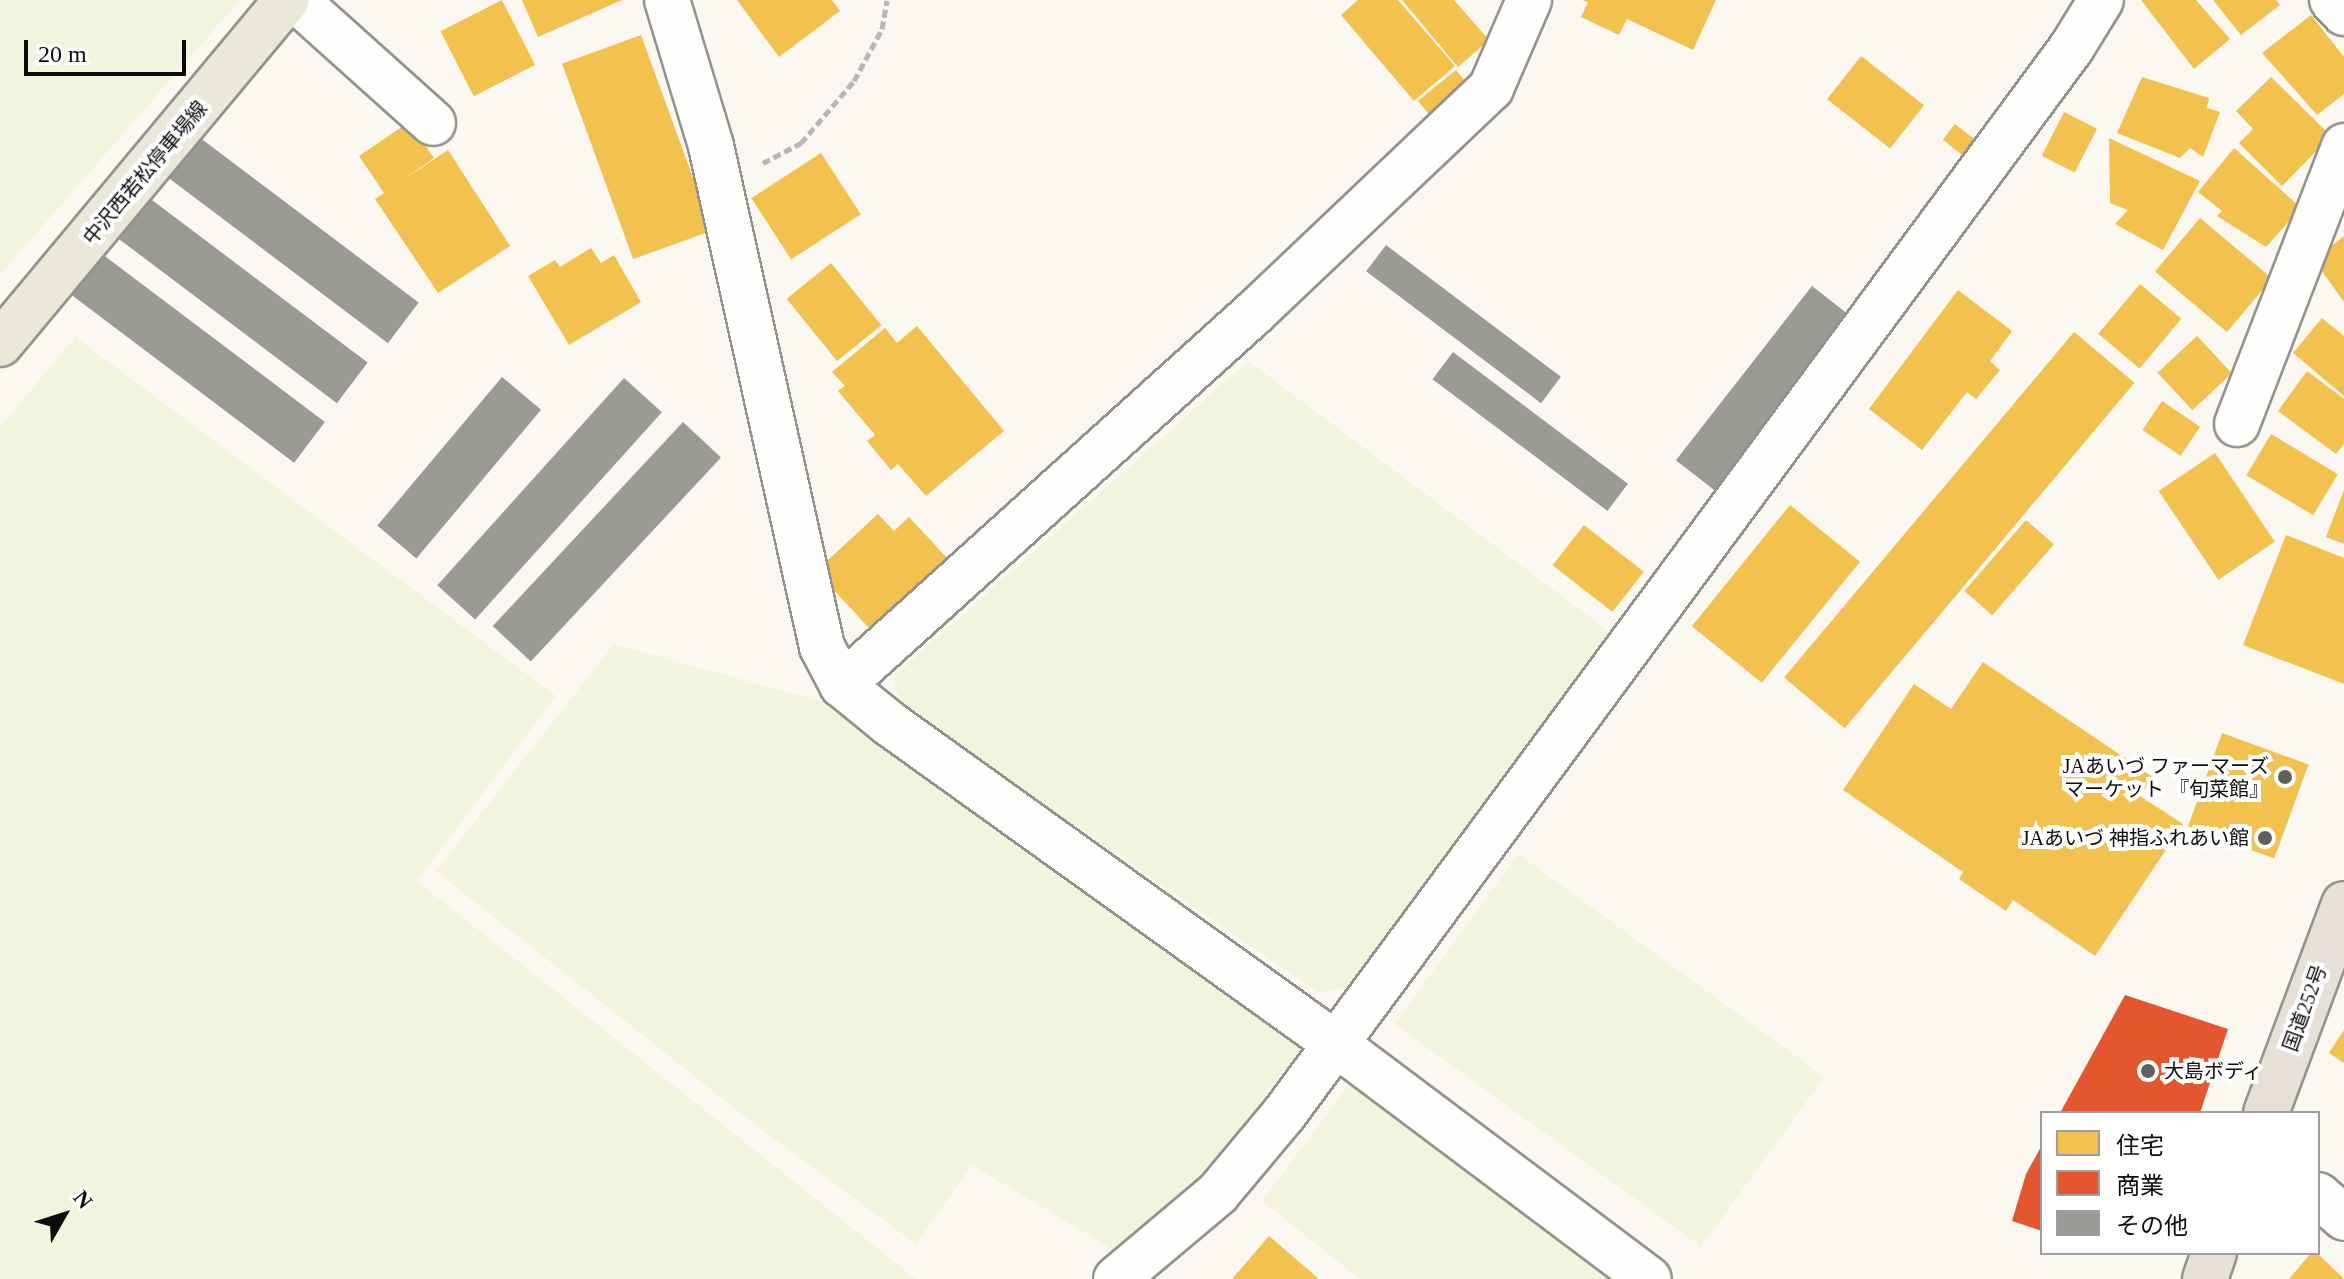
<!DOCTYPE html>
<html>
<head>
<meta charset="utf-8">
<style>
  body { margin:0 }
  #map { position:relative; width:2344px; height:1279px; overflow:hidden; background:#faf8f0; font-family:"Times New Roman","Noto Sans JP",serif }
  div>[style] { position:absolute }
  .farmland>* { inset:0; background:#f3f4de; transform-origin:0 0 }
  .homes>* { inset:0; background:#f2c14e; transform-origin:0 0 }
  .shops>* { inset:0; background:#e4572e }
  .building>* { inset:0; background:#9c9a96; transform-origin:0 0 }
  .path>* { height:5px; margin-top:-2.5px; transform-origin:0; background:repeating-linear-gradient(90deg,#b7b7b5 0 8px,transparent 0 12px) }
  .roads { filter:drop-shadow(2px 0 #93928f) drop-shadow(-2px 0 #93928f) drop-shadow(0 2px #93928f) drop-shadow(0 -2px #93928f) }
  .minor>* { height:44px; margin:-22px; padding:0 22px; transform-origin:22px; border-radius:22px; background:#fefefd }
  .major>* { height:44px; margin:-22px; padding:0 22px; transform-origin:22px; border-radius:22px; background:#eae8d9 }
  .highway>* { height:44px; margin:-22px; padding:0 22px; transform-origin:22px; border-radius:22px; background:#e7e0d6 }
  .dots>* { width:22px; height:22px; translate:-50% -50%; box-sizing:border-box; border:4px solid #fff; border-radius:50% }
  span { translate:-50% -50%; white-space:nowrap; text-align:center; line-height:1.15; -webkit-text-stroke:8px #fff; paint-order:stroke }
  .street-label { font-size:20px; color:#0c0c0c }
  .poi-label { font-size:20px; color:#0c0c0c }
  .right { translate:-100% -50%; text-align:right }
  .left { translate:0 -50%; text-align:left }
  .legend { position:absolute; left:2040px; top:1111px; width:280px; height:144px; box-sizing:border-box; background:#fff; border:2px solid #9e9e9e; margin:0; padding:10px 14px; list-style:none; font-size:24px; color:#0c0c0c }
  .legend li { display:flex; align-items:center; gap:16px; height:40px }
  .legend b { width:40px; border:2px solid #9e9e9e }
  .north { position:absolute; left:24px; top:1175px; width:80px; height:80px; -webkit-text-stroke:6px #fff; paint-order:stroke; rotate:51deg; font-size:22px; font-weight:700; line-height:32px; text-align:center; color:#0c0c0c }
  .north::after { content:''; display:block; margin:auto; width:28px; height:36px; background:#0c0c0c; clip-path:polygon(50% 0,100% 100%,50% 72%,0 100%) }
  .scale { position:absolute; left:24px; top:40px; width:162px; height:36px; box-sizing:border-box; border:4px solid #0c0c0c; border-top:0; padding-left:10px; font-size:24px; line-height:28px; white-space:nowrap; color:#0c0c0c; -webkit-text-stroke:6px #fff; paint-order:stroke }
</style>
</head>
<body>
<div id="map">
  <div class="farmland">
    <div style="clip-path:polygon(0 0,240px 0,0 275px)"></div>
    <div style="clip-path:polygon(75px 337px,556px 696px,417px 881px,916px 1279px,0 1279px,0 427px)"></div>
    <div style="clip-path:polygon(1248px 361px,1611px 633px,1352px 986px,1319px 993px,904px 708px,891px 679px)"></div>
    <div style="clip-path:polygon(614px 644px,834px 705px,1305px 1042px,1197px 1187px,1119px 1253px,972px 1165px,916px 1244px,762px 1130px,436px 871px)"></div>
    <div style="left:1518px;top:854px;width:379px;height:210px;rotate:36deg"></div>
    <div style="clip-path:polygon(1351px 1082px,1609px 1279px,1360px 1279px,1262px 1201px)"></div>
  </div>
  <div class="homes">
    <div style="left:502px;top:0;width:73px;height:69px;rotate:63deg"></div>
    <div style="clip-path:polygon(522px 0,622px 0,538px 37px)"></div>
    <div style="clip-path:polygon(737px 0,832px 0,840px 11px,779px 57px)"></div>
    <div style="clip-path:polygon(1358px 0,1398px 0,1455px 66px,1414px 101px,1341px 15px)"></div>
    <div style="clip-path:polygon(1402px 0,1454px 0,1489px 40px,1458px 67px)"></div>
    <div style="clip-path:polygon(1582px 0,1716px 0,1693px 50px,1627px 19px,1619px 35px,1581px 17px,1588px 2px)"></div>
    <div style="clip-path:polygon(2141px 0,2196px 0,2230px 39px,2194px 69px)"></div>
    <div style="clip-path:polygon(2213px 0,2276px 0,2280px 5px,2241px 35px)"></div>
    <div style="clip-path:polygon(2311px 15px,2344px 57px,2344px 94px,2317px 115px,2262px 53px)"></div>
    <div style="left:641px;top:35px;width:208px;height:84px;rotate:70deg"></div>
    <div style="left:1861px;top:56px;width:80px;height:55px;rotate:38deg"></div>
    <div style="left:1456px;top:70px;width:28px;height:49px;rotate:51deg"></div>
    <div style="clip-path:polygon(2142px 77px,2209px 98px,2207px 108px,2220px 112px,2203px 157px,2190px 148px,2180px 158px,2117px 133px)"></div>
    <div style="clip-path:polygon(2271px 77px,2331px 136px,2282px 186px,2239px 143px,2253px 129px,2236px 111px)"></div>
    <div style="left:2064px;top:112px;width:37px;height:49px;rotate:27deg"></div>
    <div style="clip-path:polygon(409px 122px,434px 158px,400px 182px,448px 150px,510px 246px,438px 293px,375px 199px,384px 193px,359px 156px)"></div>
    <div style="left:1955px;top:124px;width:33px;height:20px;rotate:38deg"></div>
    <div style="clip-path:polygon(2109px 138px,2200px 181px,2163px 250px,2115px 224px,2128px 210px,2110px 203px)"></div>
    <div style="clip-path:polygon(2234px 148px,2301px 208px,2266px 247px,2217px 216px,2222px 211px,2198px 192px)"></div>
    <div style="left:821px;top:153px;width:73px;height:83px;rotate:57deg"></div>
    <div style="left:2200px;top:218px;width:94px;height:70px;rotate:40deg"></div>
    <div style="clip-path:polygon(2344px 236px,2344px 302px,2314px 260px)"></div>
    <div style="clip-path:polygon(591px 248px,601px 263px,614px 255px,641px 302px,569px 345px,528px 276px,555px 260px,560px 267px)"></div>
    <div style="left:831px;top:263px;width:80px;height:57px;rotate:51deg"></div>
    <div style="left:2140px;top:284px;width:54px;height:65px;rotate:40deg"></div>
    <div style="clip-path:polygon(1958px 290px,2012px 331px,1990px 361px,2000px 370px,1976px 399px,1967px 392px,1922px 450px,1869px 409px)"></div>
    <div style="clip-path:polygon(2322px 318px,2344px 336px,2344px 396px,2293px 353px)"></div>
    <div style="clip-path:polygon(917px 326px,1004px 431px,926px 496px,898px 464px,891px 470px,867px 441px,875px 435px,838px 391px,845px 386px,832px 372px,885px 328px,897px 343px)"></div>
    <div style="left:2074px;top:332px;width:79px;height:451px;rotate:40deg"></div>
    <div style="left:2197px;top:336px;width:51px;height:54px;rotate:47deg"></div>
    <div style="clip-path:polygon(2307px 371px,2344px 399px,2344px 444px,2336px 454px,2278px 411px)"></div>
    <div style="left:2162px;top:401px;width:46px;height:35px;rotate:34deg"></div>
    <div style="left:2271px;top:434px;width:78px;height:48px;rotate:31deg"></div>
    <div style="left:2215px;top:453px;width:107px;height:68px;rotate:56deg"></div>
    <div style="clip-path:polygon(2344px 490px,2344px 544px,2326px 537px)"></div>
    <div style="left:1790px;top:505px;width:90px;height:156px;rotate:39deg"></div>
    <div style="clip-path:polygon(878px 514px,894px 531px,909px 517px,948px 559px,871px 630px,816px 571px)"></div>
    <div style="left:2026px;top:520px;width:37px;height:94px;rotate:41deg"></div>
    <div style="left:1584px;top:525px;width:76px;height:51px;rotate:38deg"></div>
    <div style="clip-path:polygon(2286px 535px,2344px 558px,2344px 684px,2243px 645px)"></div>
    <div style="clip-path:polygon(1983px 662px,2153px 777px,2140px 796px,2183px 824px,2095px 956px,2013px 900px,2006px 911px,1959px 879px,1963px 872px,1843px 790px,1914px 684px,1951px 709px)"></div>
    <div style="left:2222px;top:733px;width:92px;height:100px;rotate:20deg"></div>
    <div style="clip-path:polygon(2344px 1030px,2344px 1063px,2329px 1053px)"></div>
    <div style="clip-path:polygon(1269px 1236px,1319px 1279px,1232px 1279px)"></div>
    <div style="clip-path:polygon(2311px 1253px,2317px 1253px,2344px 1279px,2289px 1279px)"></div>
  </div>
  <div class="shops">
    <div style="clip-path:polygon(2125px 995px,2228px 1029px,2200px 1113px,2060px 1113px)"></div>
    <div style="clip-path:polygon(2042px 1145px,2042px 1231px,2012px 1221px,2026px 1174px)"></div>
  </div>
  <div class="building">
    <div style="left:195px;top:134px;width:280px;height:51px;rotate:37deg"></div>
    <div style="left:144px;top:194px;width:280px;height:51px;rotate:37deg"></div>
    <div style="left:1386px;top:245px;width:219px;height:33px;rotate:37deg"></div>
    <div style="left:102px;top:254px;width:279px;height:51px;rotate:37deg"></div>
    <div style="left:1812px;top:286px;width:51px;height:221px;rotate:38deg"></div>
    <div style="left:1453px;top:352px;width:219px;height:34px;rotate:37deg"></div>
    <div style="left:502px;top:377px;width:51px;height:194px;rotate:40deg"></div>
    <div style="left:624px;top:378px;width:51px;height:279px;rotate:42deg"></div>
    <div style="left:683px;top:422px;width:52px;height:279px;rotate:43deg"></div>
  </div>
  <div class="path">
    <div style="left:763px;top:163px;width:43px;rotate:-27.8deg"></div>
    <div style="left:801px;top:143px;width:82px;rotate:-49.5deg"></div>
    <div style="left:854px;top:81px;width:59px;rotate:-61.7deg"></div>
    <div style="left:882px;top:29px;width:29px;rotate:-80deg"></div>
  </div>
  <div class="roads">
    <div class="minor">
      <div style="left:296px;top:0;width:184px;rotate:41.9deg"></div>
      <div style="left:667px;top:0;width:152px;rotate:73.2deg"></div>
      <div style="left:711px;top:146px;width:513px;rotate:77.51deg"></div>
      <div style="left:822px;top:647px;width:43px;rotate:62.2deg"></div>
      <div style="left:842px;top:685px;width:62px;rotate:39.1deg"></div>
      <div style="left:890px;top:724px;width:549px;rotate:35.66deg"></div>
      <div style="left:1336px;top:1044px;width:391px;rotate:36.9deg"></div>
      <div style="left:2332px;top:0;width:18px;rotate:47deg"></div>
      <div style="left:2237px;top:424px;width:298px;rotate:-68.9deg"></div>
      <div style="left:842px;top:685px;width:555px;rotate:-42.08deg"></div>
      <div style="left:1254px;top:313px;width:327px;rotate:-43.5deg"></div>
      <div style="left:1491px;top:88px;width:96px;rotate:-66.6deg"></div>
      <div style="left:2318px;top:1195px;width:35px;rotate:41deg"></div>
      <div style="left:1116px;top:1279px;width:133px;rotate:-40.1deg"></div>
      <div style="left:1218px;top:1193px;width:103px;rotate:-50.1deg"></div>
      <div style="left:1284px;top:1114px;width:1326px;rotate:-53.55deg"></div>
      <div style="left:2072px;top:47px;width:55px;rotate:-58.3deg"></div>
    </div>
    <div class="major">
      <div style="left:0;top:344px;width:448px;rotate:-50.2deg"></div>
    </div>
    <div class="highway">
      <div style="left:2266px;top:1113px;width:223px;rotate:-69.5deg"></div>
      <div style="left:2205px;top:1279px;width:28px;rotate:-71deg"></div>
    </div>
  </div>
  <div class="dots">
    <div style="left:2285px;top:777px;background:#5f5f5c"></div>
    <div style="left:2265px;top:838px;background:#5f5f5c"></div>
    <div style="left:2148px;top:1071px;background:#5f5f5c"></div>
  </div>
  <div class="street-label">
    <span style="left:145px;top:173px;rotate:-50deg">中沢西若松停車場線</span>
    <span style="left:2305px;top:1008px;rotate:-70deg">国道252号</span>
  </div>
  <div class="poi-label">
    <span class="right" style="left:2269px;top:778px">JAあいづ ファーマーズ<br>マーケット 『旬菜館』</span>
    <span class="right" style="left:2249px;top:838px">JAあいづ 神指ふれあい館</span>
    <span class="left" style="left:2164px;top:1071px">大島ボディ</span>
  </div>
  <ul class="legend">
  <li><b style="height:22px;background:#f2c14e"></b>住宅</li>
  <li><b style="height:22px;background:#e4572e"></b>商業</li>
  <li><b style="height:22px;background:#9c9a96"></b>その他</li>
  </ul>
  <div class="north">N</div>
  <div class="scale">20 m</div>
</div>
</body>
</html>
